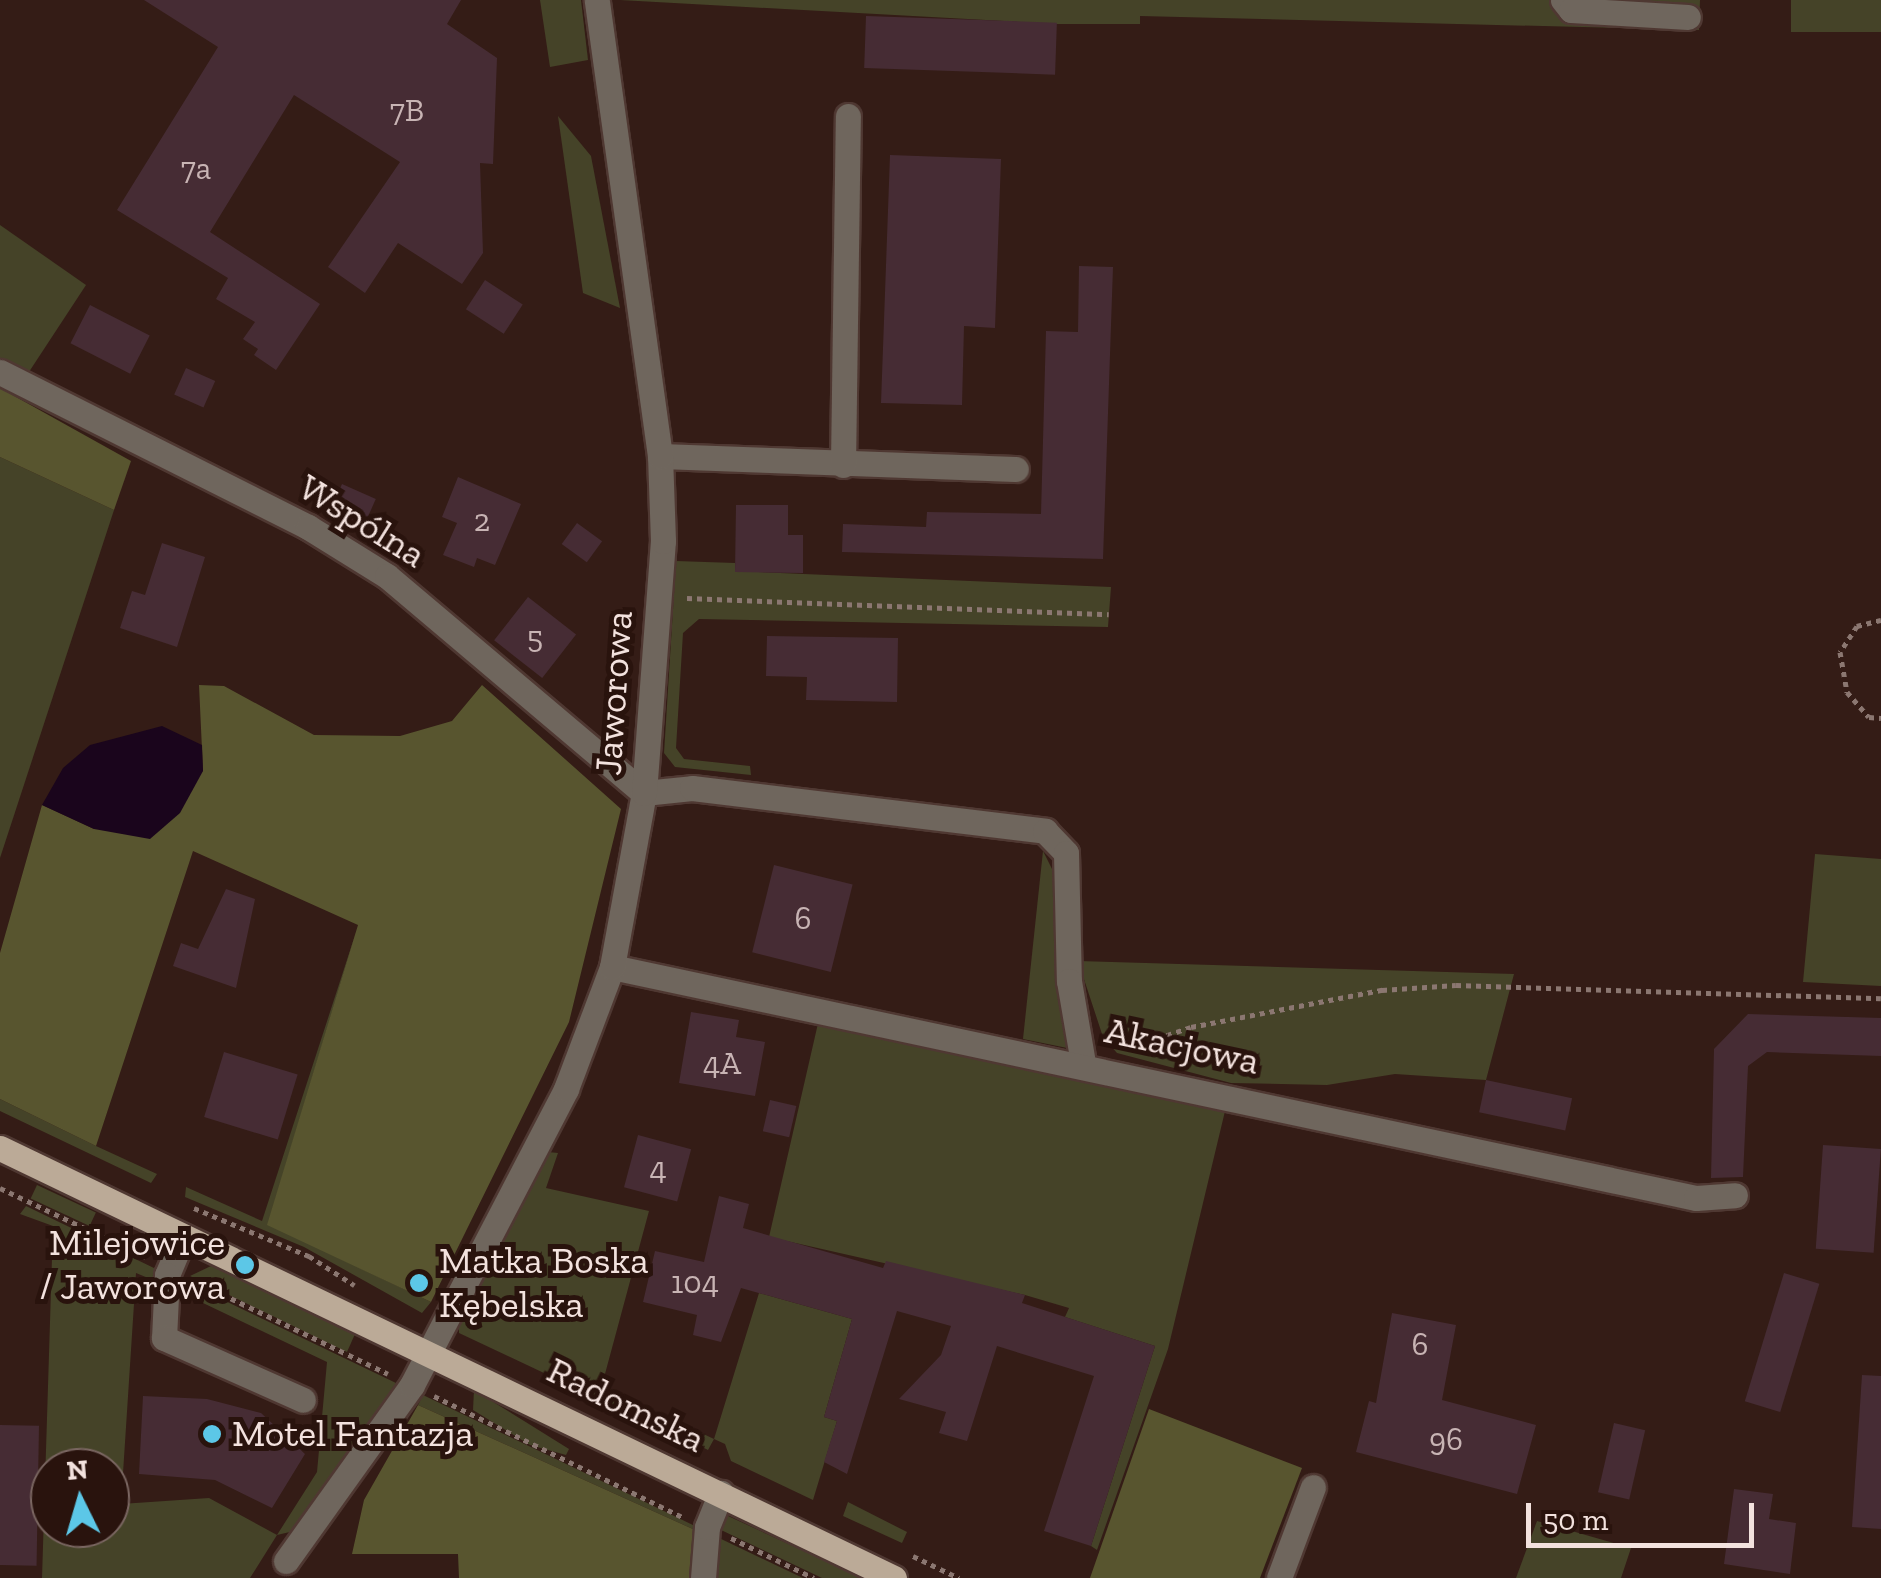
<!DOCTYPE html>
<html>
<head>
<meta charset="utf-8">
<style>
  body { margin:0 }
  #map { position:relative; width:1881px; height:1578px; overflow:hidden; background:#341c16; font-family:"Zilla Slab",serif }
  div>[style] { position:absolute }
  .green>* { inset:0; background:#454328; transform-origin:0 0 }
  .forest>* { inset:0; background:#58552f }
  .water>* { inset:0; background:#1a051c }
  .building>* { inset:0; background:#462c34; transform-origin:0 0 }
  .path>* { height:5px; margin-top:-2.5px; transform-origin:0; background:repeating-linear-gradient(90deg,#8b7771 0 5px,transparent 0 10px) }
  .roads { filter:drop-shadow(2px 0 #4f3832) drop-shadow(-2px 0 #4f3832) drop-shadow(0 2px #4f3832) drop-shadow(0 -2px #4f3832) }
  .minor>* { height:25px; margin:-12.5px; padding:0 12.5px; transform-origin:12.5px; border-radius:12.5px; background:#6f665d }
  .major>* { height:25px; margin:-12.5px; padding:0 12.5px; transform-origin:12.5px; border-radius:12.5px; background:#bbaa97 }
  .dots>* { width:28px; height:28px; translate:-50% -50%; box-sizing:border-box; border:5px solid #29130d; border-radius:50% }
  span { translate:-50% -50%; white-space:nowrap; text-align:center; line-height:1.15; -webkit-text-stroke:10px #29130d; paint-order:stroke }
  .number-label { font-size:32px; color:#c8b4b4 }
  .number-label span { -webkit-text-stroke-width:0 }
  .street-label { font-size:38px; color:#f3e2de }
  .poi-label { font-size:38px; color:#f3e2de }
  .right { translate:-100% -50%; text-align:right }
  .left { translate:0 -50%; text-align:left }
  .north { position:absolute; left:30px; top:1448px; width:100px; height:100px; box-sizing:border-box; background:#29130d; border:2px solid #7a6661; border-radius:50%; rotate:355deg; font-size:28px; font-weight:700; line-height:40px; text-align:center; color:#f3e2de }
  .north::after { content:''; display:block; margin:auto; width:35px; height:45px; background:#5cc7e7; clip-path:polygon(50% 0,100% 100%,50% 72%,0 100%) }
  .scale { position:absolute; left:1526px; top:1503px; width:228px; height:45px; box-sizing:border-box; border:5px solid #f3e2de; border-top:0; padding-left:12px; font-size:30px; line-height:35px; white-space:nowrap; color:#f3e2de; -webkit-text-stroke:8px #29130d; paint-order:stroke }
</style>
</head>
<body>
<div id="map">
  <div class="green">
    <div style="clip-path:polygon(540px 0,581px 0,588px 60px,550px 67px)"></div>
    <div style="clip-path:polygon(620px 0,1700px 0,1699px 30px,1140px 16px,1140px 24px,1057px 24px)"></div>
    <div style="left:1791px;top:0;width:90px;height:32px"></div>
    <div style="clip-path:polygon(558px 116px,591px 156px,620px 308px,583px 293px)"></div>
    <div style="clip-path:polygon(0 225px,86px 285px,25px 378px,0 365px)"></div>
    <div style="clip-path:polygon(0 457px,114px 510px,0 858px)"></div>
    <div style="clip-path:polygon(676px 561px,735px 563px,735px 571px,1111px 587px,1108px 627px,699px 619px,683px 633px,676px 748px,684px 759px,750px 766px,751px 775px,675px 767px,664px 753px)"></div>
    <div style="clip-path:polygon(1043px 851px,1055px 875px,1072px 1049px,1023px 1039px)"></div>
    <div style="clip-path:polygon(1815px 854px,1881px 859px,1881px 986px,1803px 982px)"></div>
    <div style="clip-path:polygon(358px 926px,268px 1224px,431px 1302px,422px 1313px,304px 1247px,185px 1197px,186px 1187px,262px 1221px)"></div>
    <div style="clip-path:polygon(1078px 961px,1514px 974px,1486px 1080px,1395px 1074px,1327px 1085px,1231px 1083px,1117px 1053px,1103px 1037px)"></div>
    <div style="clip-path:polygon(819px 1019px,1226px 1107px,1168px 1349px,1097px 1550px,1091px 1546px,1155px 1346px,1065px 1317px,1069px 1308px,1025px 1295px,769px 1237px)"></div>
    <div style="clip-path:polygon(0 1099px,96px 1146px,157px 1174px,151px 1183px,0 1111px)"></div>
    <div style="clip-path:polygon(548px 1152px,558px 1153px,546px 1188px,649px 1211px,602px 1385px,642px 1406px,637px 1417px,459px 1333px,459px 1307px)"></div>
    <div style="left:37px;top:1185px;width:65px;height:15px;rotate:25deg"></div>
    <div style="clip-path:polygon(evenodd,26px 1206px,156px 1269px,153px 1280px,136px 1273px,121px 1504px,209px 1498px,277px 1535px,317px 1472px,327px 1362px,182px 1293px,186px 1282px,396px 1383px,294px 1531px,277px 1535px,250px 1578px,42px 1578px,53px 1226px,20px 1214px,26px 1206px,50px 1468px,110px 1468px,110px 1528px,50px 1528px,50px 1468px)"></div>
    <div style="clip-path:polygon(211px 1266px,355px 1334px,347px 1352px,190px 1276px)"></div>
    <div style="clip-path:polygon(759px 1293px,852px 1319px,824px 1417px,837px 1421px,813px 1500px,731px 1461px,725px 1444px,714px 1439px,708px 1450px,659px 1425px,663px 1415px,714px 1439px)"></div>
    <div style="clip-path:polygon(474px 1390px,569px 1449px,566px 1455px,530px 1445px,473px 1410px)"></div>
    <div style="clip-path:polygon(423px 1395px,695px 1526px,695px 1530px,418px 1405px)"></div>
    <div style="clip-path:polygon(848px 1502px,907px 1532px,902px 1543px,843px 1516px)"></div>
    <div style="clip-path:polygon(726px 1515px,862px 1578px,822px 1578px,719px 1529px)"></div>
    <div style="clip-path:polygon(1537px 1521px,1631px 1548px,1621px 1578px,1516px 1578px)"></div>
    <div style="clip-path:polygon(717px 1537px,803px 1578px,709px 1578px)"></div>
  </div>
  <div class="forest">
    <div style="clip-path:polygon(0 388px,131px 461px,114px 510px,0 457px)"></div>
    <div style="clip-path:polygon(199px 685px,224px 686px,314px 735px,400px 736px,452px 721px,482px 685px,621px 809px,569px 1022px,431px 1302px,267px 1225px,358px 925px,193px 851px,96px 1146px,0 1099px,0 953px,42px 805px,94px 829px,203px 771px)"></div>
    <div style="clip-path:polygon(418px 1405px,695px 1530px,692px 1578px,459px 1578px,458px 1554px,352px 1554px,364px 1500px)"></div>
    <div style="clip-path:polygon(1149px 1409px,1302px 1468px,1260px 1578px,1090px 1578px)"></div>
  </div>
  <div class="water">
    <div style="clip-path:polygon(162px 726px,202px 745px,203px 771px,180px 813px,150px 839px,94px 829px,42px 805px,63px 768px,90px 745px)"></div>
  </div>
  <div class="building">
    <div style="clip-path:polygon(144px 0,461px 0,447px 24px,497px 58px,493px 164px,480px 163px,483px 253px,462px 284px,398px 243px,365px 293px,328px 267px,400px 162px,294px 95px,210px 232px,320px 304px,276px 370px,254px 355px,258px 349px,243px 339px,255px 322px,216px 299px,228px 278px,117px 210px,218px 47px)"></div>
    <div style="left:866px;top:16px;width:191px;height:52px;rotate:2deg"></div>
    <div style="clip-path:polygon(890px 155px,1001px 159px,995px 328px,964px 326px,962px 405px,881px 403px)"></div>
    <div style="clip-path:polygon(1079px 266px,1113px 267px,1103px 559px,842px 552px,843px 524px,926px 527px,927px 512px,1041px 514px,1046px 331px,1078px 332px)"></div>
    <div style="left:485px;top:280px;width:45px;height:35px;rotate:33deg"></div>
    <div style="left:90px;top:305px;width:67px;height:43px;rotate:27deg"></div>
    <div style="left:186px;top:368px;width:32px;height:29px;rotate:24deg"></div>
    <div style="clip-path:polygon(458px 477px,521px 504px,495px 565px,477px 558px,474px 567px,443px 555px,457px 523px,442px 517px)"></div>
    <div style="left:342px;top:484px;width:37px;height:38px;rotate:24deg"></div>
    <div style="clip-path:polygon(736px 505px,788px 505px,788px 535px,803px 535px,803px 573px,735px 572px)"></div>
    <div style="left:577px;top:523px;width:31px;height:26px;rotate:36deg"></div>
    <div style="clip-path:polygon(162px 543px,205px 557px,177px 647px,120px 628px,132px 591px,145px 595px)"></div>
    <div style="left:528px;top:597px;width:61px;height:55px;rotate:38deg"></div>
    <div style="clip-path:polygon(767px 636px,898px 638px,897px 702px,806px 700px,807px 677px,766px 676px)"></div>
    <div style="left:774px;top:865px;width:81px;height:90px;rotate:14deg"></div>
    <div style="clip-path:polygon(226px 889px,255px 899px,236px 988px,173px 966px,181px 943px,198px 949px)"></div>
    <div style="clip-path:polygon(691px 1012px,739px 1020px,736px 1037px,765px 1042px,755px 1096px,679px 1083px)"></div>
    <div style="clip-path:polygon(1748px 1014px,1881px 1018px,1881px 1056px,1767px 1052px,1748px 1066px,1743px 1177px,1711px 1178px,1714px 1049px)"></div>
    <div style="left:224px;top:1052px;width:77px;height:68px;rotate:17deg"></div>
    <div style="left:1486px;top:1080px;width:88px;height:33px;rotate:12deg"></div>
    <div style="left:770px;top:1100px;width:27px;height:32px;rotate:13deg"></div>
    <div style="left:638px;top:1135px;width:55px;height:54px;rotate:15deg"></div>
    <div style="left:1823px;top:1145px;width:58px;height:104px;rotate:4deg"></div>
    <div style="clip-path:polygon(719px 1196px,749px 1204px,743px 1228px,883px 1268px,886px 1261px,1025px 1295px,1022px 1303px,1155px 1346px,1091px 1546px,1044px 1531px,1094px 1376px,997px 1346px,967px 1441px,939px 1433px,946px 1412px,899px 1399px,941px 1355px,951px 1326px,897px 1311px,847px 1474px,824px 1462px,837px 1421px,824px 1417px,852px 1319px,741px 1288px,721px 1342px,693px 1335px,697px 1315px,643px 1302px,655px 1251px,704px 1262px)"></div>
    <div style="left:1784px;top:1273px;width:37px;height:134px;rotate:17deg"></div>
    <div style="clip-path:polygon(1392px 1313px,1456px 1325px,1442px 1400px,1536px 1425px,1517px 1494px,1356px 1452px,1369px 1401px,1376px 1403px)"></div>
    <div style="clip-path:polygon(1862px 1375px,1881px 1376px,1881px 1529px,1852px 1527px)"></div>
    <div style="clip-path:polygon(143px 1396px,207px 1399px,261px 1413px,305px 1454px,272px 1508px,215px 1480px,139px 1474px)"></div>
    <div style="left:1614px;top:1423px;width:32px;height:71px;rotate:13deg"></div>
    <div style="left:0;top:1425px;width:39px;height:140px;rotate:1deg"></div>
    <div style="clip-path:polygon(1734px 1489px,1773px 1494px,1769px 1519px,1796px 1523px,1790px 1574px,1724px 1564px)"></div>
  </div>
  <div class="path">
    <div style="left:687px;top:598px;width:422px;rotate:2.2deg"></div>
    <div style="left:1881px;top:620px;width:25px;rotate:166deg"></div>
    <div style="left:1857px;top:626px;width:31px;rotate:123deg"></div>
    <div style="left:1840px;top:652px;width:41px;rotate:80.1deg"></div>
    <div style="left:1847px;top:692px;width:33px;rotate:49deg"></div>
    <div style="left:1869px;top:717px;width:12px;rotate:5deg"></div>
    <div style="left:1129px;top:1048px;width:65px;rotate:-18.7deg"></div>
    <div style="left:1191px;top:1027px;width:195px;rotate:-11deg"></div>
    <div style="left:1382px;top:990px;width:74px;rotate:-3.9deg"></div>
    <div style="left:1456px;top:985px;width:425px;rotate:1.8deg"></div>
    <div style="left:0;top:1188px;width:161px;rotate:25.4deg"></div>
    <div style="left:194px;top:1208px;width:125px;rotate:22.7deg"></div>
    <div style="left:309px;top:1256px;width:54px;rotate:32.8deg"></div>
    <div style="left:195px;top:1281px;width:214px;rotate:25.7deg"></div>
    <div style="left:434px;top:1396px;width:278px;rotate:26deg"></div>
    <div style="left:731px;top:1538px;width:92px;rotate:25.7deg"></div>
    <div style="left:913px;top:1556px;width:51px;rotate:25.6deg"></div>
  </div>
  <div class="roads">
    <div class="minor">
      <div style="left:1563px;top:0;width:13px;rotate:51deg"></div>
      <div style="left:1571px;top:10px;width:117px;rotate:3.4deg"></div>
      <div style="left:0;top:372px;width:345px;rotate:26.7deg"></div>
      <div style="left:308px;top:527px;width:93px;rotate:31.8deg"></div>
      <div style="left:387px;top:576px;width:336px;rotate:40.2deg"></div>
      <div style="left:644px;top:793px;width:48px;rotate:-5.9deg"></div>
      <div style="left:692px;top:788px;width:356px;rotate:6.9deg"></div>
      <div style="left:1045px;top:831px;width:30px;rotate:46deg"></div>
      <div style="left:1066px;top:853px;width:128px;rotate:88.7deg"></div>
      <div style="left:1069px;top:981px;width:83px;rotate:80.3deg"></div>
      <div style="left:660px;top:456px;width:356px;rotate:2.1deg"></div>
      <div style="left:843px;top:465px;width:349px;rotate:-89.2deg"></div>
      <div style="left:612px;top:967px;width:1108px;rotate:12.03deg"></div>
      <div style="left:1696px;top:1198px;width:39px;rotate:-4deg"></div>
      <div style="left:183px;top:1237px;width:41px;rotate:112.8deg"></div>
      <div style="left:167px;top:1275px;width:63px;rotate:92.7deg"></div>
      <div style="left:164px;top:1338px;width:152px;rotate:24deg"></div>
      <div style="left:286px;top:1561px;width:216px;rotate:-54.4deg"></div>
      <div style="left:412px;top:1385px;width:334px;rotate:-62.5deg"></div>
      <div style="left:566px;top:1089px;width:130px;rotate:-69.3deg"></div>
      <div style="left:612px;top:967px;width:177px;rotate:-79.6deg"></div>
      <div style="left:644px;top:793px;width:253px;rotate:-85.7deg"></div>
      <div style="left:663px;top:541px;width:85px;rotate:-92deg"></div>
      <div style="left:660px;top:456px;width:460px;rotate:-97.9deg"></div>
      <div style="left:703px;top:1578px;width:51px;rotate:-85.5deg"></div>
      <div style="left:707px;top:1527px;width:37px;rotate:-68deg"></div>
      <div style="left:1279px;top:1578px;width:97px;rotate:-69.5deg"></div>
    </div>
    <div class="major">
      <div style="left:0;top:1148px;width:992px;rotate:25.69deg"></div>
    </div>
  </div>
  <div class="dots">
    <div style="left:245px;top:1265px;background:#5cc7e7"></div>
    <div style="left:419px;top:1283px;background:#5cc7e7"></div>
    <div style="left:212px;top:1434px;background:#5cc7e7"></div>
  </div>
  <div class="number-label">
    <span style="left:407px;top:110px">7B</span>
    <span style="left:196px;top:168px">7a</span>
    <span style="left:482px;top:520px">2</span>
    <span style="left:535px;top:637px">5</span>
    <span style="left:803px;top:918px">6</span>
    <span style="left:722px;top:1063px">4A</span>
    <span style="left:658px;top:1168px">4</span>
    <span style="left:695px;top:1282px">104</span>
    <span style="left:1420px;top:1344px">6</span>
    <span style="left:1446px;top:1439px">96</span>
  </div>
  <div class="street-label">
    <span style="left:362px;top:521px;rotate:32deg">Wspólna</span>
    <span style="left:614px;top:693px;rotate:-86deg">Jaworowa</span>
    <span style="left:1182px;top:1046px;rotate:12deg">Akacjowa</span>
    <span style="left:626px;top:1405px;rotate:26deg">Radomska</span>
  </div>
  <div class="poi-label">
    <span class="right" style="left:225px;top:1265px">Milejowice<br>/ Jaworowa</span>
    <span class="left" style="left:439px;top:1283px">Matka Boska<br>Kębelska</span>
    <span class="left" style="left:232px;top:1434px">Motel Fantazja</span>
  </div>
  <div class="north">N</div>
  <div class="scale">50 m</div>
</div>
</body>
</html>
